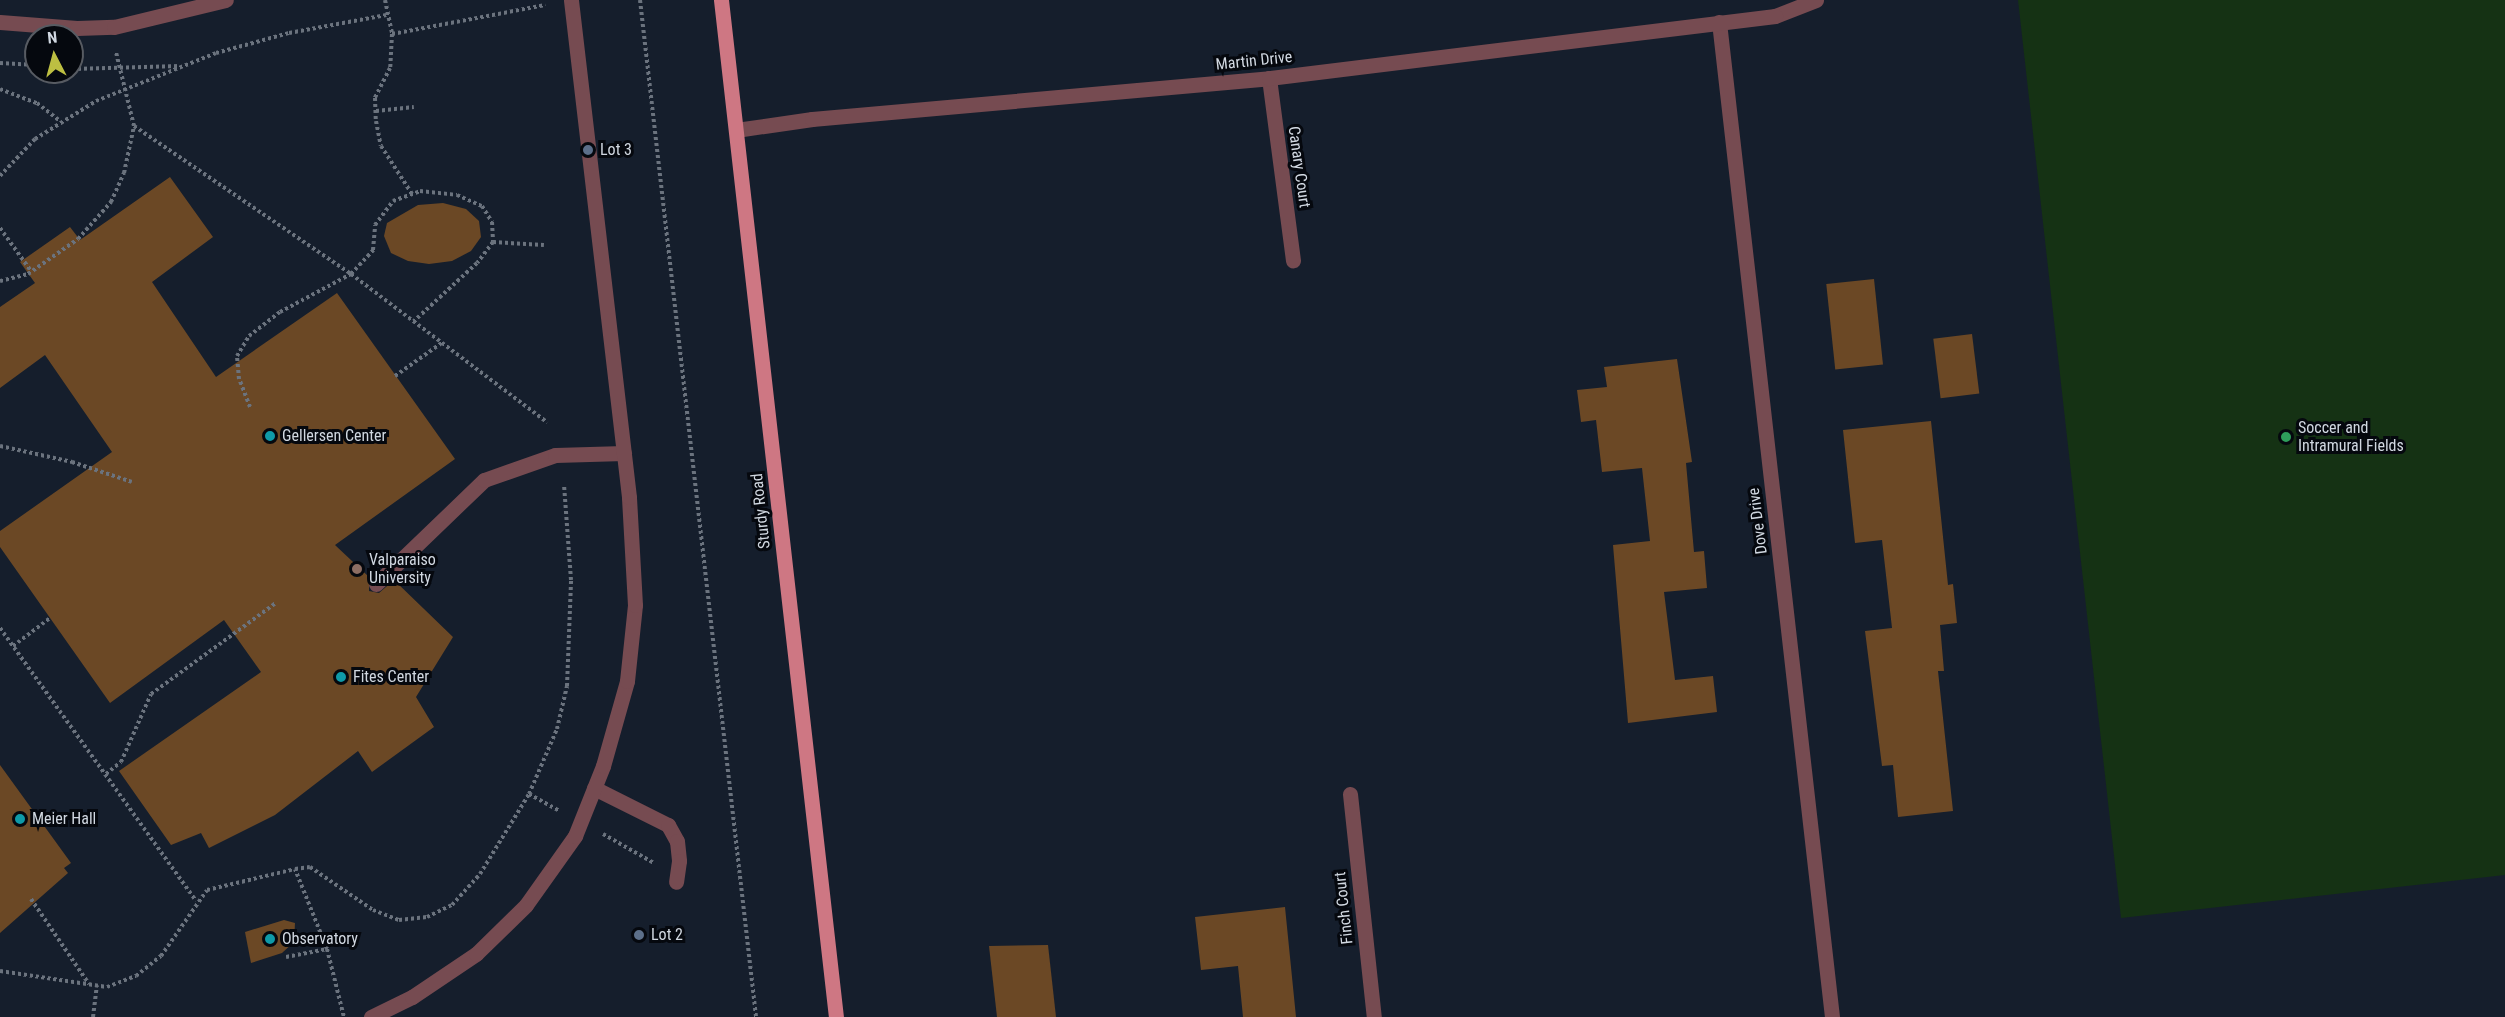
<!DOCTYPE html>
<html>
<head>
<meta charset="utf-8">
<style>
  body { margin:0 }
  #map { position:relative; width:2505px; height:1017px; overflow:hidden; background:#151e2c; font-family:"Roboto Condensed",sans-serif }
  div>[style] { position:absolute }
  .green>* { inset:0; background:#153214 }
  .building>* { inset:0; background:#6b4825; transform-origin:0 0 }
  .path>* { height:4px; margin-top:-2px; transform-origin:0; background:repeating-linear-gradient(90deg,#6b737e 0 3px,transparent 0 6px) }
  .service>* { height:15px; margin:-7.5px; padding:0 7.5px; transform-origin:7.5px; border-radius:7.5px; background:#764b51 }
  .minor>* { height:15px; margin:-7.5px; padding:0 7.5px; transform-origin:7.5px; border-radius:7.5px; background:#764b51 }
  .primary>* { height:15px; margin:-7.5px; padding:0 7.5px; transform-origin:7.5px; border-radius:7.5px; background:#ce7783 }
  .dots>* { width:16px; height:16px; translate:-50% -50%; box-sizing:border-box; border:3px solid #05080e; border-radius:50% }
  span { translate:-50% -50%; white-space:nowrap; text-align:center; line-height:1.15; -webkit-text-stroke:6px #05080e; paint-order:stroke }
  .street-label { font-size:16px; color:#d1d8e1 }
  .poi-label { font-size:16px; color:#d1d8e1 }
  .left { translate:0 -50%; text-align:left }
  .north { position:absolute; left:24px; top:24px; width:60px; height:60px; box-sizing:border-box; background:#05080e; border:2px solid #575b62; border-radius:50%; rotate:354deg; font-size:16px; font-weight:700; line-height:24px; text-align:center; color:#d1d8e1 }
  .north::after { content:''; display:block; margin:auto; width:21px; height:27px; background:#bdbf42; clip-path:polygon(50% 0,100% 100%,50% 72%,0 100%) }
</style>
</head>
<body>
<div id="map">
  <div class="green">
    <div style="clip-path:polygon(2018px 0,2505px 0,2505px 875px,2121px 918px)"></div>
  </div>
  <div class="building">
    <div style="clip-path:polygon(170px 177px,213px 237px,152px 282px,216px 377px,337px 293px,455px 459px,335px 545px,369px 577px,369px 591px,379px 593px,394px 580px,453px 637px,416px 697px,434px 727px,372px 772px,358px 751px,275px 815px,209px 848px,201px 833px,171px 845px,119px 771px,261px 672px,224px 620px,110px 703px,0 547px,0 531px,112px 452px,45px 355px,0 388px,0 307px,35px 283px,20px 262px,70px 227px,80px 240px)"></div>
    <div style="clip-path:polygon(443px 203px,466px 209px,479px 221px,481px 237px,471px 251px,452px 261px,429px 264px,408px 261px,391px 253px,384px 236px,387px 223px,418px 205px)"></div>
    <div style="left:1874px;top:279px;width:86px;height:48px;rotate:84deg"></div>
    <div style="left:1972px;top:334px;width:60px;height:39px;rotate:83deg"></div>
    <div style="clip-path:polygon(1677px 359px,1692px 462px,1686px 463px,1694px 552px,1704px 551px,1707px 588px,1664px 592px,1675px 680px,1713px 676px,1717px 712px,1628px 723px,1613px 545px,1650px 541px,1642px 468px,1602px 472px,1596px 420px,1581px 422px,1577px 390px,1607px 387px,1604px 367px)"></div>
    <div style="clip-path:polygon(1931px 421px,1948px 585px,1953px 584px,1957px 623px,1940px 625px,1944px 671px,1938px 671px,1953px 811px,1898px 817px,1893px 765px,1882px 766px,1865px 631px,1892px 628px,1882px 540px,1855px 543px,1843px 430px)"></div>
    <div style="clip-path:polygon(0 765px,71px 863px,64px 868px,68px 873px,0 933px)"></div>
    <div style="clip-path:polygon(1285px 907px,1296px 1017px,1243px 1017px,1238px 966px,1201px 970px,1195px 917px)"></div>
    <div style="clip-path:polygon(284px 920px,295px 923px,294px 942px,282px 953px,251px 963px,245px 932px)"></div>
    <div style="clip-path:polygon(1048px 945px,1056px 1017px,997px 1017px,989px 946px)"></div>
  </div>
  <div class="path">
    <div style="left:385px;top:0;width:35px;rotate:78deg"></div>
    <div style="left:392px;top:34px;width:34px;rotate:93deg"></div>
    <div style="left:390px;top:68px;width:34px;rotate:117deg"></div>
    <div style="left:375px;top:98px;width:23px;rotate:88deg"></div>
    <div style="left:376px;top:121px;width:25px;rotate:79deg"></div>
    <div style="left:381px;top:146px;width:57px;rotate:57.1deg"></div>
    <div style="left:640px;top:0;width:1024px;rotate:83.49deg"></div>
    <div style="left:392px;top:34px;width:156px;rotate:-10.7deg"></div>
    <div style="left:0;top:63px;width:36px;rotate:3deg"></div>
    <div style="left:72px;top:69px;width:108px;rotate:-1.6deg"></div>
    <div style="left:0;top:89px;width:40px;rotate:21deg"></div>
    <div style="left:37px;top:103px;width:29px;rotate:38deg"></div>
    <div style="left:376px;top:111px;width:38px;rotate:-6deg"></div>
    <div style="left:134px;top:126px;width:263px;rotate:34.3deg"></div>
    <div style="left:351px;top:274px;width:246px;rotate:37.1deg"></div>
    <div style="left:0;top:176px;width:51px;rotate:-46.6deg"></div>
    <div style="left:35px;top:139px;width:72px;rotate:-31.9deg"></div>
    <div style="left:96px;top:101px;width:129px;rotate:-21.8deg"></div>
    <div style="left:216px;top:53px;width:76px;rotate:-15.3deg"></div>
    <div style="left:289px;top:33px;width:99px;rotate:-10.5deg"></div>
    <div style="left:0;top:228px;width:53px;rotate:54.2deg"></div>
    <div style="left:493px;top:242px;width:51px;rotate:3.4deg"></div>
    <div style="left:0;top:281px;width:29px;rotate:-14deg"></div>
    <div style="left:28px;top:274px;width:61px;rotate:-35deg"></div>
    <div style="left:78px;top:239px;width:50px;rotate:-48.3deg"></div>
    <div style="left:111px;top:202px;width:32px;rotate:-66deg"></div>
    <div style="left:124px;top:173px;width:48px;rotate:-78deg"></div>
    <div style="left:134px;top:126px;width:76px;rotate:-103.7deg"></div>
    <div style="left:395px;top:376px;width:59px;rotate:-35.3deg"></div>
    <div style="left:250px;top:407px;width:30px;rotate:-111deg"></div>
    <div style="left:239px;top:379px;width:23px;rotate:-95deg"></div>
    <div style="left:237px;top:356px;width:23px;rotate:-59deg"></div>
    <div style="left:249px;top:336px;width:39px;rotate:-38deg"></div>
    <div style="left:280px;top:312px;width:81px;rotate:-28.2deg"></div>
    <div style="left:351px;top:274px;width:33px;rotate:-47deg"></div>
    <div style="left:373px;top:250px;width:25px;rotate:-85deg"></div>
    <div style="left:375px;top:225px;width:30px;rotate:-53deg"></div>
    <div style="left:393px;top:201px;width:29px;rotate:-20deg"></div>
    <div style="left:420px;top:191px;width:37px;rotate:6deg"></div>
    <div style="left:457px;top:195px;width:27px;rotate:24deg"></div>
    <div style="left:482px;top:206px;width:19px;rotate:58deg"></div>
    <div style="left:492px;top:222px;width:20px;rotate:87deg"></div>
    <div style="left:493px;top:242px;width:26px;rotate:127deg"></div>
    <div style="left:477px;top:263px;width:86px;rotate:137.4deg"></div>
    <div style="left:0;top:446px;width:74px;rotate:12.5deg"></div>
    <div style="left:72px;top:462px;width:63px;rotate:18.4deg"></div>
    <div style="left:0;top:628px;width:336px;rotate:54.3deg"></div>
    <div style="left:13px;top:646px;width:46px;rotate:-37.1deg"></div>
    <div style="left:106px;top:774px;width:19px;rotate:-39deg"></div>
    <div style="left:121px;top:762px;width:74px;rotate:-66.2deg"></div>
    <div style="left:151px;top:694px;width:155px;rotate:-36.1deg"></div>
    <div style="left:529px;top:794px;width:35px;rotate:29deg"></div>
    <div style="left:603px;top:834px;width:59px;rotate:29.6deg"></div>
    <div style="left:31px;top:899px;width:103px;rotate:55.7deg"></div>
    <div style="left:327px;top:949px;width:70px;rotate:76deg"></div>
    <div style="left:286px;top:957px;width:42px;rotate:-11deg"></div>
    <div style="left:327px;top:949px;width:86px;rotate:-111.8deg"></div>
    <div style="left:0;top:971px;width:108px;rotate:8.5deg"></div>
    <div style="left:107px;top:987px;width:31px;rotate:-21deg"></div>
    <div style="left:136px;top:976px;width:32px;rotate:-39deg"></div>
    <div style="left:161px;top:956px;width:80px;rotate:-55.1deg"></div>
    <div style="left:207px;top:890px;width:90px;rotate:-13.4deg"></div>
    <div style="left:295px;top:869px;width:15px;rotate:-8deg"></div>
    <div style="left:310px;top:867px;width:76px;rotate:34.3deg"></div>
    <div style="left:373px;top:910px;width:28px;rotate:21deg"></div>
    <div style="left:399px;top:920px;width:28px;rotate:-6deg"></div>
    <div style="left:427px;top:917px;width:28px;rotate:-26deg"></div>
    <div style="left:452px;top:905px;width:42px;rotate:-47.9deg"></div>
    <div style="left:480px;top:874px;width:94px;rotate:-58.5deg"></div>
    <div style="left:529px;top:794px;width:71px;rotate:-66.7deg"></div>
    <div style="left:557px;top:729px;width:44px;rotate:-76.9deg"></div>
    <div style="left:567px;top:686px;width:106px;rotate:-87.8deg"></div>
    <div style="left:571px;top:580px;width:95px;rotate:-94.2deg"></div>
    <div style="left:93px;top:1017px;width:32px;rotate:-83deg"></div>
  </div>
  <div class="service">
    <div style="left:1775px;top:16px;width:44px;rotate:-21.3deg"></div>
    <div style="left:376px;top:584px;width:150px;rotate:-43.9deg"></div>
    <div style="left:484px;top:480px;width:75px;rotate:-19.4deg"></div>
    <div style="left:555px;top:455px;width:69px;rotate:-1.7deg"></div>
    <div style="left:594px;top:788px;width:83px;rotate:26.6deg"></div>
    <div style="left:668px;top:825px;width:18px;rotate:61deg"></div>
    <div style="left:677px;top:841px;width:20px;rotate:84deg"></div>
    <div style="left:679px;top:861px;width:21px;rotate:98deg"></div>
  </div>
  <div class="minor">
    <div style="left:0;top:22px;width:77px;rotate:4.5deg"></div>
    <div style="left:77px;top:28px;width:37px;rotate:-2deg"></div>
    <div style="left:114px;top:27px;width:115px;rotate:-13.6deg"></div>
    <div style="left:1719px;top:22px;width:1001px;rotate:83.52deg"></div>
    <div style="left:1269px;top:78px;width:184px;rotate:82.5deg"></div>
    <div style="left:736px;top:130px;width:77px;rotate:-8.2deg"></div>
    <div style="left:812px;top:119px;width:459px;rotate:-5.1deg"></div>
    <div style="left:1269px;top:78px;width:510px;rotate:-6.99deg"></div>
    <div style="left:1350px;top:794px;width:224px;rotate:83.9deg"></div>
    <div style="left:371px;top:1017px;width:46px;rotate:-26deg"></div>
    <div style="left:412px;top:997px;width:77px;rotate:-33.9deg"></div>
    <div style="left:476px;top:954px;width:70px;rotate:-44.4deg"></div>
    <div style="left:526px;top:905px;width:85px;rotate:-54.6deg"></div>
    <div style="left:575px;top:836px;width:75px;rotate:-68.2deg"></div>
    <div style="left:603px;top:766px;width:88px;rotate:-74.2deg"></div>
    <div style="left:627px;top:681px;width:76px;rotate:-84deg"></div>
    <div style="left:635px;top:605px;width:108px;rotate:-93.2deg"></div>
    <div style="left:629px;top:497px;width:500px;rotate:-96.66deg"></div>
  </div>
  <div class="primary">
    <div style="left:721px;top:0;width:1023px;rotate:83.55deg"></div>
  </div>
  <div class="dots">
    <div style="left:588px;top:150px;background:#5c6f8a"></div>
    <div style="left:270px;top:436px;background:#0f9aa8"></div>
    <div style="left:2286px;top:437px;background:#2e9e5b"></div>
    <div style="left:357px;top:569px;background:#8d6e63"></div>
    <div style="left:341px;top:677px;background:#0f9aa8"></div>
    <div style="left:20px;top:819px;background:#0f9aa8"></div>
    <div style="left:639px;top:935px;background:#5c6f8a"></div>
    <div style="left:270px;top:939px;background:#0f9aa8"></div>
  </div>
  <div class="street-label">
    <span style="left:1254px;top:61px;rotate:-6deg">Martin Drive</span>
    <span style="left:1299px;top:167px;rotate:82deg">Canary Court</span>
    <span style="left:761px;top:511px;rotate:-96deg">Sturdy Road</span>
    <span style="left:1758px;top:521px;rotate:-97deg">Dove Drive</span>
    <span style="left:1344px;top:908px;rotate:-96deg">Finch Court</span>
  </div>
  <div class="poi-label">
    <span class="left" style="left:600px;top:150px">Lot 3</span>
    <span class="left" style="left:2298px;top:437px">Soccer and<br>Intramural Fields</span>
    <span class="left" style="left:282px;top:436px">Gellersen Center</span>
    <span class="left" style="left:369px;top:569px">Valparaiso<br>University</span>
    <span class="left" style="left:353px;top:677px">Fites Center</span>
    <span class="left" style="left:32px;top:819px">Meier Hall</span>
    <span class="left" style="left:651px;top:935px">Lot 2</span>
    <span class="left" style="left:282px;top:939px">Observatory</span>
  </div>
  <div class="north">N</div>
</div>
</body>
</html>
